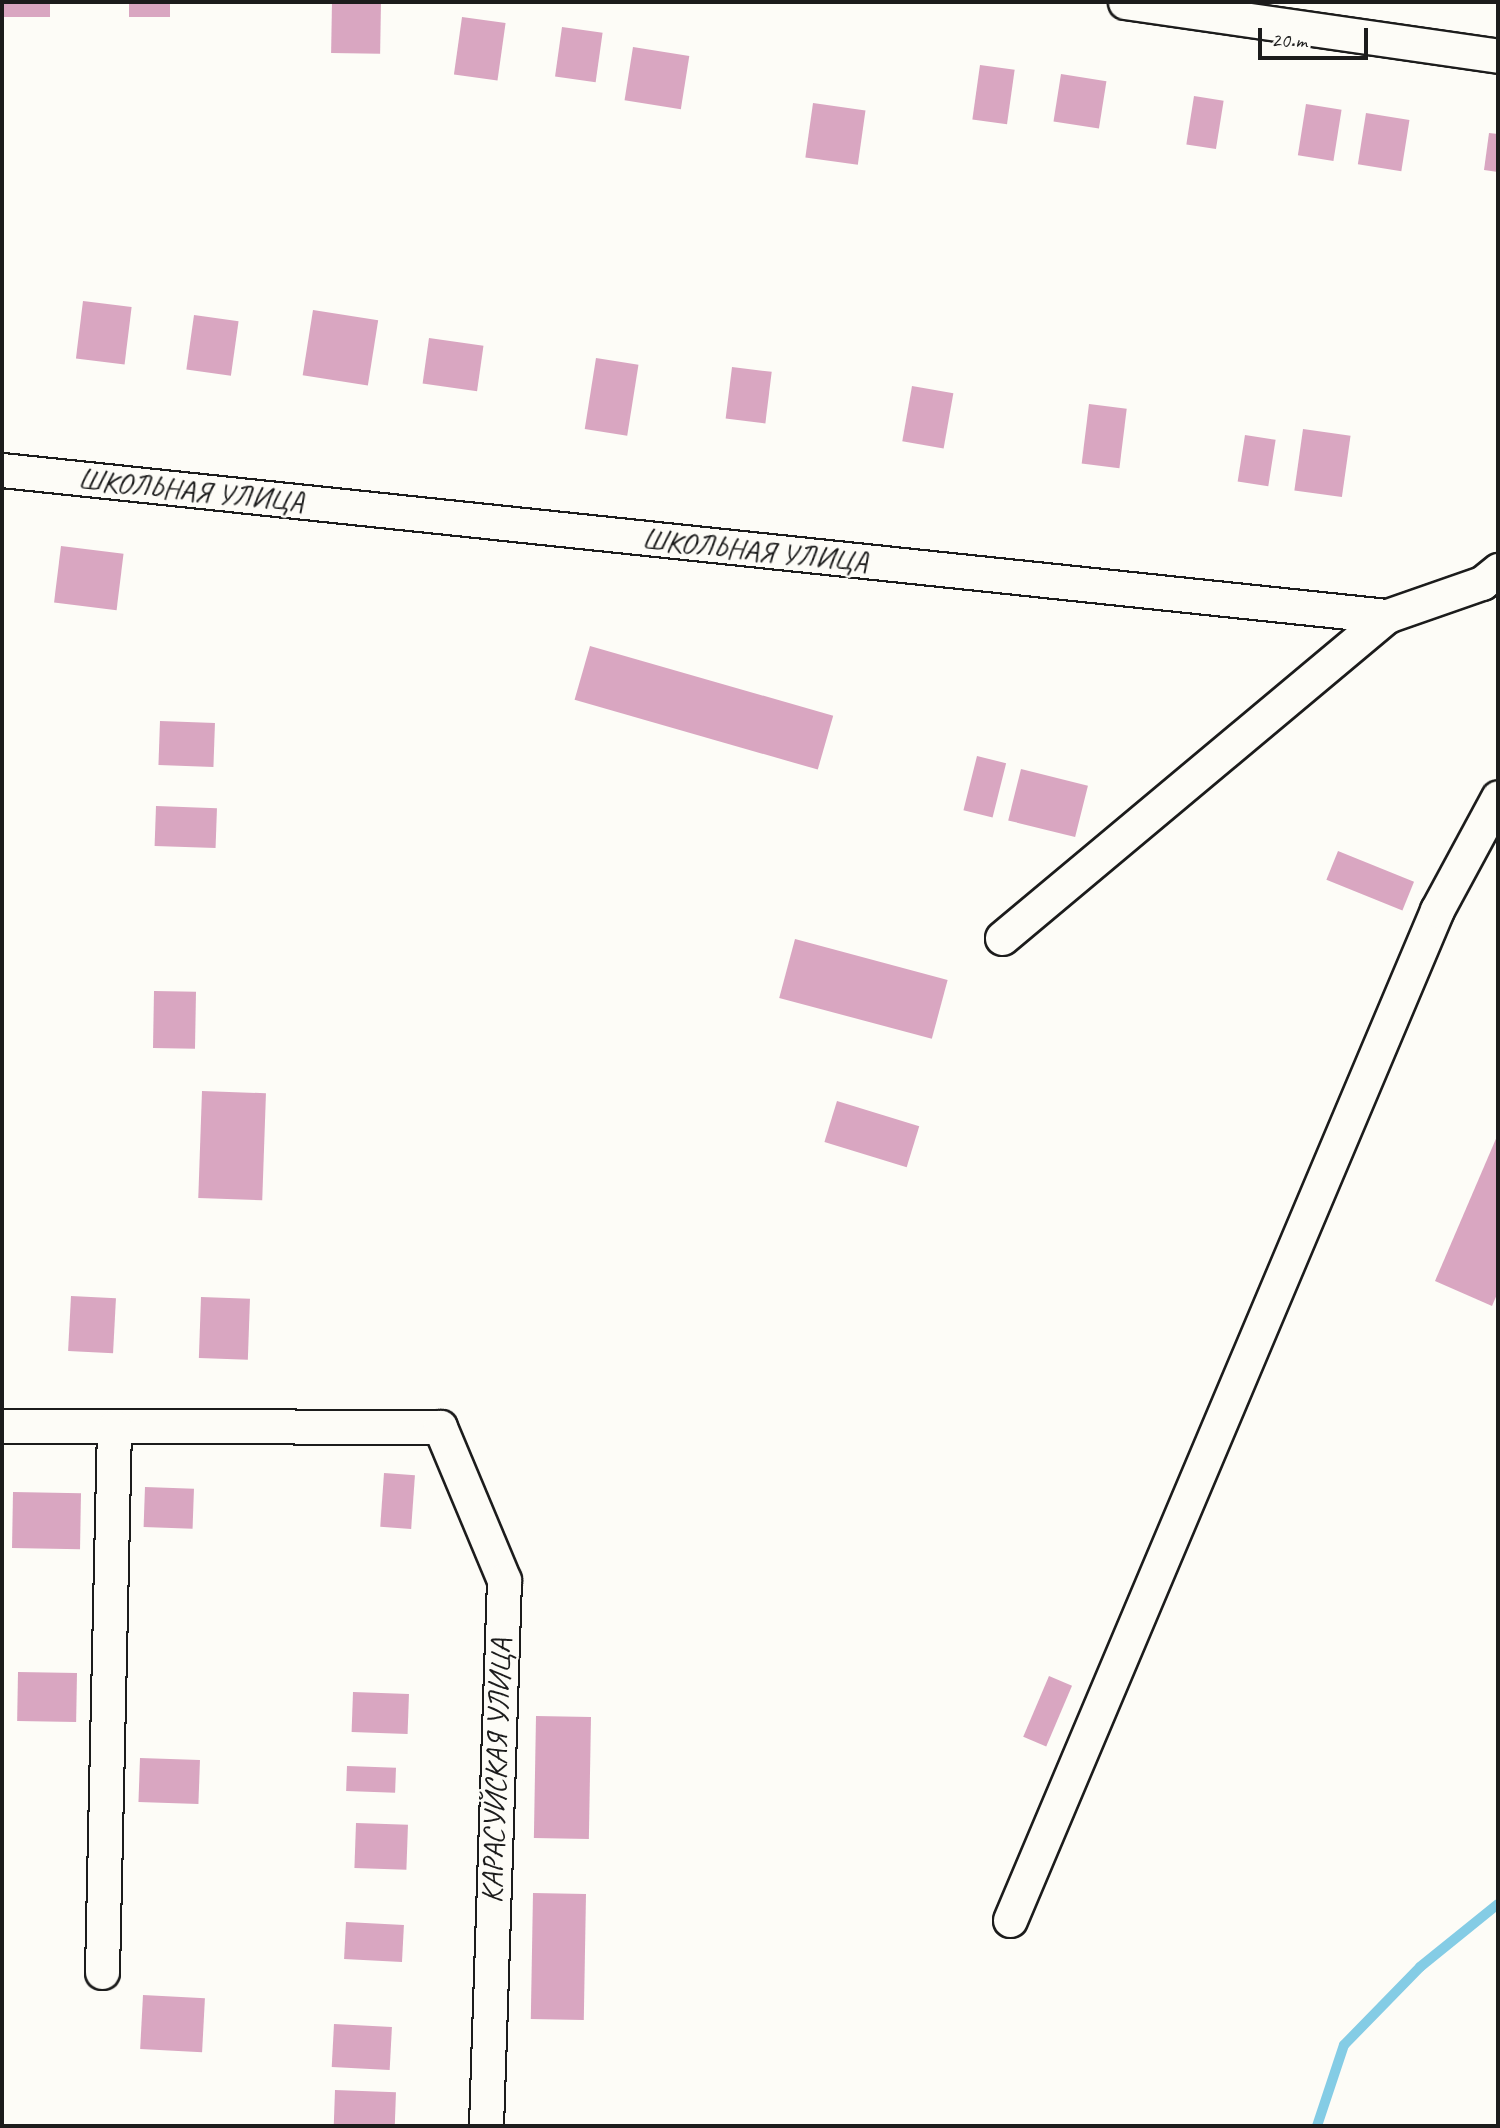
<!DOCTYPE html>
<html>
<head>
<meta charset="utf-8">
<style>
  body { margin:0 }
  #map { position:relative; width:1500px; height:2128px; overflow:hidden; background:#fdfcf7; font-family:Caveat,sans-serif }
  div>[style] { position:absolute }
  .stream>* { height:10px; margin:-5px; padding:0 5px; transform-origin:5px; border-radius:5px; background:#84cce5 }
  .building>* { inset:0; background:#d9a6c1; transform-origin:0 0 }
  .roads { filter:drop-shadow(2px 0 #1c1c1c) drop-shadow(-2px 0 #1c1c1c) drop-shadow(0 2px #1c1c1c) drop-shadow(0 -2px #1c1c1c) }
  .minor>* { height:33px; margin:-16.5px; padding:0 16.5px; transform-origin:16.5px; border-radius:16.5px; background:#fdfcf7 }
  span { translate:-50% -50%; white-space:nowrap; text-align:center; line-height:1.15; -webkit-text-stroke:5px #fdfcf7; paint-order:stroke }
  .street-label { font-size:30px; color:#1c1c1c }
  .frame { position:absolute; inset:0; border:4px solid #1c1c1c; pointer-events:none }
  .scale { position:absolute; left:1258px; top:28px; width:110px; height:32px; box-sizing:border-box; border:4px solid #1c1c1c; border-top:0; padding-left:9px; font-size:21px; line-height:24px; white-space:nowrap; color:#1c1c1c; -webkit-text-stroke:5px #fdfcf7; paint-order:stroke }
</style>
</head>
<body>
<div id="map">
  <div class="stream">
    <div style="left:1317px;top:2126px;width:85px;rotate:-71.6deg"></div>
    <div style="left:1344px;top:2045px;width:109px;rotate:-45.7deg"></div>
    <div style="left:1420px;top:1967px;width:100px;rotate:-38.9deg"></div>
  </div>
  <div class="building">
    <div style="left:4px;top:2px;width:46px;height:15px"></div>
    <div style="left:129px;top:2px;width:41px;height:15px"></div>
    <div style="left:332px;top:2px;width:49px;height:51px;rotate:1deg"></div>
    <div style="left:462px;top:17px;width:44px;height:58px;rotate:8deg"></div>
    <div style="left:562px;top:27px;width:41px;height:50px;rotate:8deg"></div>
    <div style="left:633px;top:47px;width:57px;height:54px;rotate:9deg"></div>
    <div style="left:980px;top:65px;width:35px;height:55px;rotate:8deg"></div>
    <div style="left:1061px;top:74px;width:46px;height:48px;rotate:9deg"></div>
    <div style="left:1194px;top:96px;width:30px;height:49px;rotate:9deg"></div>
    <div style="left:813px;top:103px;width:53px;height:55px;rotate:8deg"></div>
    <div style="left:1306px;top:104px;width:36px;height:52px;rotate:9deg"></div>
    <div style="left:1366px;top:113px;width:44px;height:52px;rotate:9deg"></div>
    <div style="clip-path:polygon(1489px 133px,1498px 134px,1498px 172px,1484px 170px)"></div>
    <div style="left:83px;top:301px;width:49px;height:58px;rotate:7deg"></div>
    <div style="left:313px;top:310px;width:66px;height:66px;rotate:9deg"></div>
    <div style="left:194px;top:315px;width:45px;height:55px;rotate:8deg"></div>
    <div style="left:429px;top:338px;width:55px;height:46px;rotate:8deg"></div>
    <div style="left:596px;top:358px;width:43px;height:72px;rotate:9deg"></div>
    <div style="left:732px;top:367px;width:40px;height:52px;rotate:7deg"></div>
    <div style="left:912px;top:386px;width:42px;height:56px;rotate:10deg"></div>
    <div style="left:1089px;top:404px;width:38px;height:60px;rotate:7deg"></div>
    <div style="left:1303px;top:429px;width:48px;height:62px;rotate:8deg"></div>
    <div style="left:1245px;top:435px;width:31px;height:47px;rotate:9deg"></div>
    <div style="left:61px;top:546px;width:63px;height:57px;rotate:7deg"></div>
    <div style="left:590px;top:646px;width:253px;height:56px;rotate:16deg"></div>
    <div style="left:160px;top:721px;width:55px;height:44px;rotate:2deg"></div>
    <div style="left:977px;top:756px;width:30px;height:56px;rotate:14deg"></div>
    <div style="left:1021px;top:769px;width:69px;height:53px;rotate:14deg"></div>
    <div style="left:156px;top:806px;width:61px;height:40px;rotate:2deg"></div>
    <div style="left:1338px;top:851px;width:82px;height:31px;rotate:22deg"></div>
    <div style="left:795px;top:939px;width:158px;height:61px;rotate:15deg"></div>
    <div style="left:154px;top:991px;width:42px;height:57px;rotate:1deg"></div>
    <div style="left:202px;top:1091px;width:64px;height:107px;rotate:2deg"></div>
    <div style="left:837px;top:1101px;width:86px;height:43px;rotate:17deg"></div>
    <div style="clip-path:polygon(1498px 1134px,1498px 1292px,1492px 1306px,1435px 1281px)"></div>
    <div style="left:71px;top:1296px;width:45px;height:55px;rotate:3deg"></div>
    <div style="left:201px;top:1297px;width:49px;height:61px;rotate:2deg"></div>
    <div style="left:384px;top:1473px;width:31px;height:54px;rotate:4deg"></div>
    <div style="left:145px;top:1487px;width:49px;height:40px;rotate:2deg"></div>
    <div style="left:13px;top:1492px;width:68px;height:56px;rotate:1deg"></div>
    <div style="left:18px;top:1672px;width:59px;height:49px;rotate:1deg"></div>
    <div style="left:1049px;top:1676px;width:25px;height:66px;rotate:23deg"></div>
    <div style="left:353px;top:1692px;width:56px;height:40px;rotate:2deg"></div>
    <div style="left:536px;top:1716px;width:55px;height:122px;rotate:1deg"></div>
    <div style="left:140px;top:1758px;width:60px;height:44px;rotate:2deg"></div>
    <div style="left:347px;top:1766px;width:49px;height:25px;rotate:2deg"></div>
    <div style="left:356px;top:1823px;width:52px;height:45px;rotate:2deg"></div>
    <div style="left:533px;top:1893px;width:53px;height:126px;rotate:1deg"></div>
    <div style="left:346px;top:1922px;width:58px;height:37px;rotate:3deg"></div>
    <div style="left:143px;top:1995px;width:62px;height:54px;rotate:3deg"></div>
    <div style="left:334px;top:2024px;width:58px;height:43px;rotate:3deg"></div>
    <div style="left:335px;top:2090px;width:61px;height:36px;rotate:2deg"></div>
  </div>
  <div class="roads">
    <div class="minor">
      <div style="left:1125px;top:2px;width:377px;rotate:8.2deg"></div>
      <div style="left:2px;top:470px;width:1393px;rotate:6.02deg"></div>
      <div style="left:1387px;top:616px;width:101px;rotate:-19.2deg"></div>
      <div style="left:1482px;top:583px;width:21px;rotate:-39deg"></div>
      <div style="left:1002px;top:938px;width:502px;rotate:-39.91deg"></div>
      <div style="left:2px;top:1426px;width:438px;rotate:0.1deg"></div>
      <div style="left:440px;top:1427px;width:166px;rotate:67.3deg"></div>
      <div style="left:504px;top:1580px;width:546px;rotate:91.89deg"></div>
      <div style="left:1010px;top:1920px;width:1097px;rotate:-67.08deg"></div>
      <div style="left:1437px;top:910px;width:128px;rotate:-61.6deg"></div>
      <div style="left:102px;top:1972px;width:545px;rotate:-88.74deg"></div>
    </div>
  </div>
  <div class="street-label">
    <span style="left:191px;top:490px;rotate:6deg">ШКОЛЬНАЯ УЛИЦА</span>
    <span style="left:755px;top:550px;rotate:6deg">ШКОЛЬНАЯ УЛИЦА</span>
    <span style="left:496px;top:1771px;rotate:-88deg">КАРАСУЙСКАЯ УЛИЦА</span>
  </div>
  <div class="frame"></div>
  <div class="scale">20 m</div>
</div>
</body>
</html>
